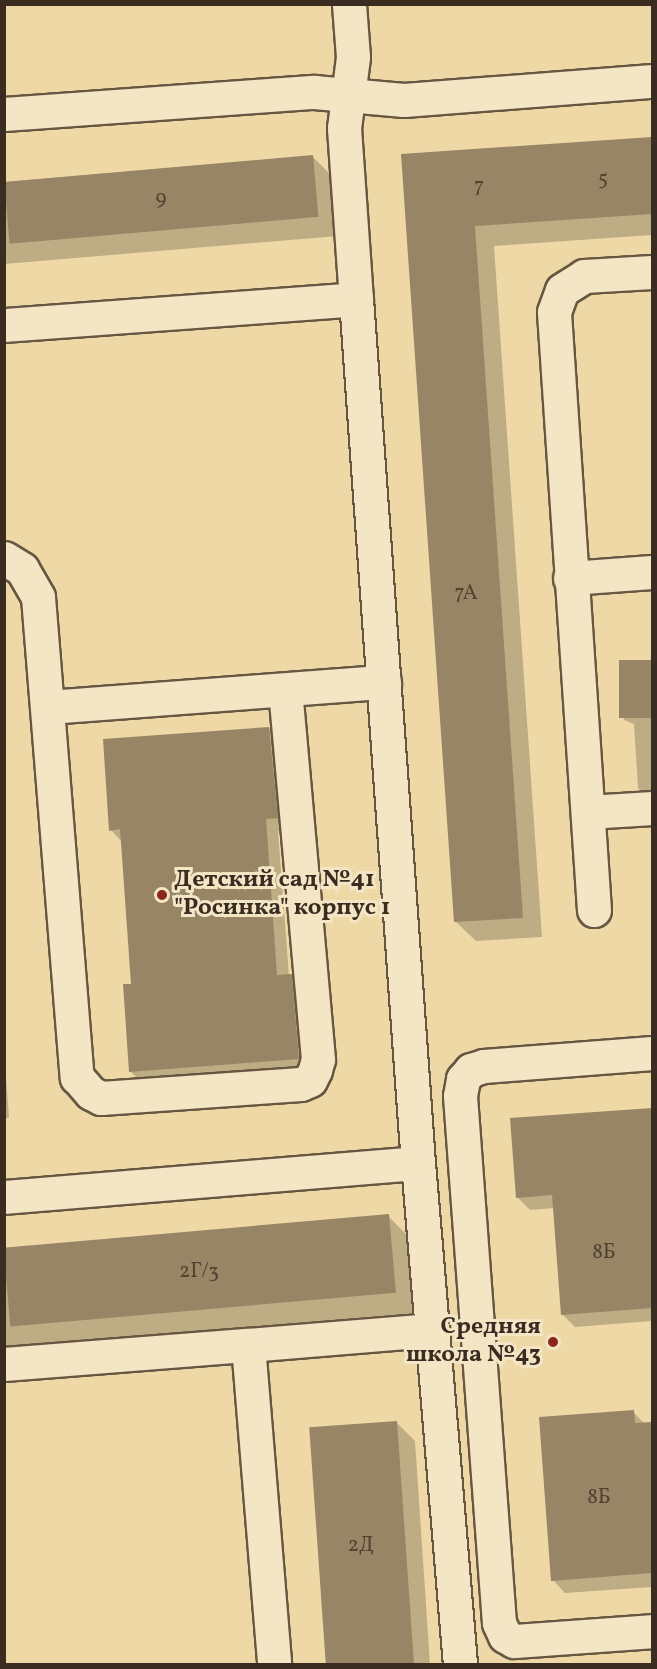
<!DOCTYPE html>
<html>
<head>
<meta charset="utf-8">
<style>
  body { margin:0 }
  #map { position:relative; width:657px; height:1669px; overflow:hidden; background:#eed8a6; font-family:Vollkorn,serif }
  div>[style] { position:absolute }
  .shadow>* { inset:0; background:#0003 }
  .building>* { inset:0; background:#988566; transform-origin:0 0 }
  .roads { filter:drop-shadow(2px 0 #675742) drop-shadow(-2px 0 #675742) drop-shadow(0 2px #675742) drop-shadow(0 -2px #675742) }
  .minor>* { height:33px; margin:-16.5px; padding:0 16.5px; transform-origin:16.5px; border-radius:16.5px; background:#f4e6c5 }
  .dots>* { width:16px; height:16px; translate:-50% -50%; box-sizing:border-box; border:3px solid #f4e6c5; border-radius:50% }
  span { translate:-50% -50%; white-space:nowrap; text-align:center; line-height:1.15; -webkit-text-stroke:6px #f4e6c5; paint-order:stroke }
  .number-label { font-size:21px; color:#524232 }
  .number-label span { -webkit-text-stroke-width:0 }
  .poi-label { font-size:24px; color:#3a2c20; font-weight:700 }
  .left { translate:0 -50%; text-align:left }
  .right { translate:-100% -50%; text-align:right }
  .frame { position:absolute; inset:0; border:6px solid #3a2c20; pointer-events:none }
</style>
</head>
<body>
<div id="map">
  <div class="shadow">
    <div style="clip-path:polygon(652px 138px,652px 235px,494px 246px,542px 937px,476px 941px,456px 922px,403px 155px)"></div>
    <div style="clip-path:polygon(312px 156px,332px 176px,338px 236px,4px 264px,4px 182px)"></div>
    <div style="clip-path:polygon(652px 661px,652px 792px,642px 792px,638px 788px,634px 724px,624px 720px,620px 664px)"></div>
    <div style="clip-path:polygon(269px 728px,282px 741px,290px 831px,278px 831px,289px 976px,304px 989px,311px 1072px,143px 1084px,130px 1071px,133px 985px,122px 842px,111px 830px)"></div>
    <div style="clip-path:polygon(4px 1047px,9px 1118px,4px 1118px)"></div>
    <div style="clip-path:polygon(652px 1109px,652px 1321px,575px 1327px,562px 1314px,555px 1208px,530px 1210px,517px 1197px,511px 1120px)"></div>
    <div style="clip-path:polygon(388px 1216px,408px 1236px,415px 1313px,4px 1347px,4px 1252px)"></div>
    <div style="clip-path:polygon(633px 1412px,645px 1424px,652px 1423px,652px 1587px,565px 1593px,553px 1580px)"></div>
    <div style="clip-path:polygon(397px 1423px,415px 1441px,430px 1664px,326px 1664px)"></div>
  </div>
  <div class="building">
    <div style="clip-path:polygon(652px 137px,652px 214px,475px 226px,523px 918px,454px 922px,401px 154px)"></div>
    <div style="left:313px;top:155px;width:62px;height:310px;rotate:85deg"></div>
    <div style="left:652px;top:660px;width:58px;height:33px;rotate:90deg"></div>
    <div style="clip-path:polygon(269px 727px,278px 818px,266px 819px,277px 975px,292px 974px,299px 1059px,129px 1072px,123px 984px,131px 984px,120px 829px,109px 831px,103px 739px)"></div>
    <div style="clip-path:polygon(652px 1108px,652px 1308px,561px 1315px,552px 1195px,516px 1198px,510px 1118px)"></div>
    <div style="left:389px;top:1214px;width:79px;height:387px;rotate:85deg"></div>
    <div style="clip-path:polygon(634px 1410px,635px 1423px,652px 1422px,652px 1573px,551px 1581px,539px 1417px)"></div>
    <div style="left:397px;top:1421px;width:245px;height:88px;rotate:86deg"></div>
  </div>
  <div class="roads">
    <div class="minor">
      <div style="left:349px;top:4px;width:53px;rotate:85.7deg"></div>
      <div style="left:353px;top:57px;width:72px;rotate:97.2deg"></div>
      <div style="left:344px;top:128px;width:171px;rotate:86deg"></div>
      <div style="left:4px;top:114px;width:311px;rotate:-4.1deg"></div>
      <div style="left:314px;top:92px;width:90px;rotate:5.1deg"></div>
      <div style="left:404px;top:100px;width:249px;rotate:-4.4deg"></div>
      <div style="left:4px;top:325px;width:353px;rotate:-4.2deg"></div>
      <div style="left:356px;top:299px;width:866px;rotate:85.9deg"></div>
      <div style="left:418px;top:1163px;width:503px;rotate:85.21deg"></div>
      <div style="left:4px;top:558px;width:21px;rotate:31deg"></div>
      <div style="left:22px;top:569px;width:32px;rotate:60deg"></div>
      <div style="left:38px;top:597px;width:482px;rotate:85.4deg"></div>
      <div style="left:77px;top:1077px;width:21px;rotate:49deg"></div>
      <div style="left:91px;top:1093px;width:11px;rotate:27deg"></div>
      <div style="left:101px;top:1098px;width:200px;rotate:-4deg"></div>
      <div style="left:301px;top:1084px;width:10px;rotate:-24deg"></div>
      <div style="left:310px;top:1080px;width:11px;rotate:-63deg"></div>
      <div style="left:315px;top:1070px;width:11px;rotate:-75deg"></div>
      <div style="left:318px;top:1059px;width:370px;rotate:-95.1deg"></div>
      <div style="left:570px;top:578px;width:82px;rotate:-4.2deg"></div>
      <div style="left:48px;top:707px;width:337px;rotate:-4.3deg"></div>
      <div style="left:588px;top:812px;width:64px;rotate:-3.6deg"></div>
      <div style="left:594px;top:910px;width:599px;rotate:-93.83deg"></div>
      <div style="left:554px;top:312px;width:23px;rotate:-70deg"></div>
      <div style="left:562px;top:290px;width:26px;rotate:-32deg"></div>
      <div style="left:584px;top:276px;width:68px;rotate:-3.4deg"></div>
      <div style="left:652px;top:1053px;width:169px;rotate:175.6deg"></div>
      <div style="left:484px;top:1066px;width:14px;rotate:163deg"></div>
      <div style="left:471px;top:1070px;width:12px;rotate:132deg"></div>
      <div style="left:463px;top:1079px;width:17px;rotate:100deg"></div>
      <div style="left:460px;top:1096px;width:528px;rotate:85.77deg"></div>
      <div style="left:499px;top:1623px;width:14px;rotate:65deg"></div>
      <div style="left:505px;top:1636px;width:10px;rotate:29deg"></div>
      <div style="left:514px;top:1641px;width:138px;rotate:-4.1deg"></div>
      <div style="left:4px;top:1197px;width:415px;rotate:-4.7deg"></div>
      <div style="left:248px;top:1345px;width:185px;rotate:-4.7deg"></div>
      <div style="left:4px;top:1364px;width:245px;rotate:-4.5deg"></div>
      <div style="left:248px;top:1345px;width:320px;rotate:85.3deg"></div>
    </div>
  </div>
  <div class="dots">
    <div style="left:162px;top:895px;background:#8f2418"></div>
    <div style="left:553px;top:1342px;background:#8f2418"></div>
  </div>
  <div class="number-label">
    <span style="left:603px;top:179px">5</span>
    <span style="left:479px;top:187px">7</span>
    <span style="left:161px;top:199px">9</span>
    <span style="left:466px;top:594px">7А</span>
    <span style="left:604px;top:1253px">8Б</span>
    <span style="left:199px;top:1272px">2Г/3</span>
    <span style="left:599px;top:1498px">8Б</span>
    <span style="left:361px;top:1546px">2Д</span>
  </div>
  <div class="poi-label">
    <span class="left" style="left:174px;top:895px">Детский сад №41<br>"Росинка" корпус 1</span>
    <span class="right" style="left:541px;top:1342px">Средняя<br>школа №43</span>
  </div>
  <div class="frame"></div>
</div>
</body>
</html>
